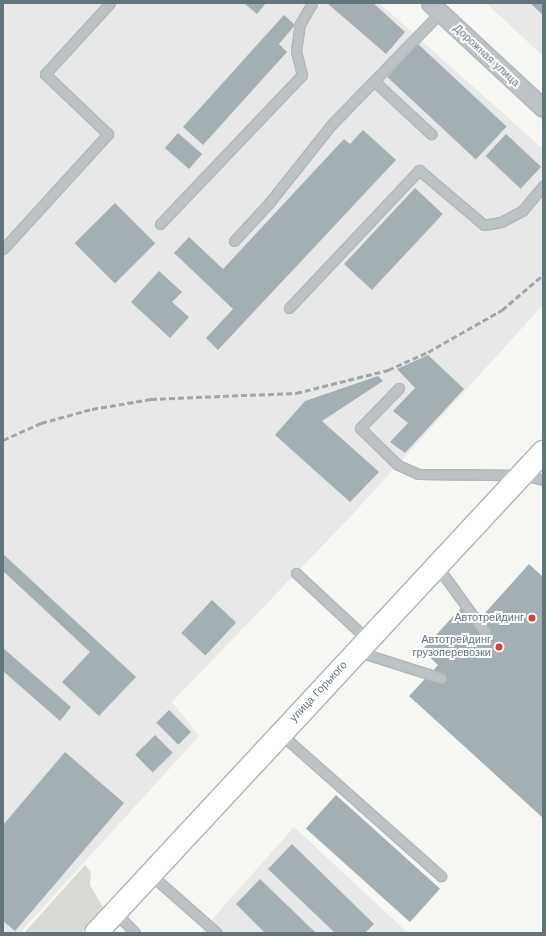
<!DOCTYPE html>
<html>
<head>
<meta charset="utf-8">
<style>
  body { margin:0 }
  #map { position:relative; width:546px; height:936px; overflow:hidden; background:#f6f6f3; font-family:"Work Sans",sans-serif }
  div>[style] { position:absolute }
  .built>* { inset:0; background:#e7e8e7 }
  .green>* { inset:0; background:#d7dbd3 }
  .building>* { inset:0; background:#a4afb3; transform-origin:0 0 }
  .roads { filter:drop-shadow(1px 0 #b0b7ba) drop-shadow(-1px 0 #b0b7ba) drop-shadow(0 1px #b0b7ba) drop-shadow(0 -1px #b0b7ba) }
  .lane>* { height:9px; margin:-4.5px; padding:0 4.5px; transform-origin:4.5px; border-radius:4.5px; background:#bdc3c5 }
  .street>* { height:17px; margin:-8.5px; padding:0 8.5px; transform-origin:8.5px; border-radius:8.5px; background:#bdc3c5 }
  .secondary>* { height:22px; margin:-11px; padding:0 11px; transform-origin:11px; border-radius:11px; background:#fff }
  .rail>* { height:3px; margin-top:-1.5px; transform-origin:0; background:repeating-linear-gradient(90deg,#9fa7ab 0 6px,transparent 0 9px) }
  .dots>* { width:11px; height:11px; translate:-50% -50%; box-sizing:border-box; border:2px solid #fff; border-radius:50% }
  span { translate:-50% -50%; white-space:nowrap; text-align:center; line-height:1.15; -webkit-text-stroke:4px #fff; paint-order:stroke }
  .street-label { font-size:11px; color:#62757d }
  .poi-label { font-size:11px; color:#62757d }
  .right { translate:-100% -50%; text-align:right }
  .frame { position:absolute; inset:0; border:4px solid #62757d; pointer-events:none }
</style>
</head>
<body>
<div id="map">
  <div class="built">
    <div style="clip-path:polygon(3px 3px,379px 3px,543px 149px,543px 305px,350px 517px,172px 702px,199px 736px,20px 933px,3px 933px)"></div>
    <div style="clip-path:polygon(486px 3px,543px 3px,543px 56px)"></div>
    <div style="clip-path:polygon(294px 827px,408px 933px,200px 933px)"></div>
  </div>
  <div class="green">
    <div style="clip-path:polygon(85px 865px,91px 872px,90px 885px,103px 907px,81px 933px,24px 933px)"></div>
  </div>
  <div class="building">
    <div style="clip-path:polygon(244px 3px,266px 3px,257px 14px)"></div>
    <div style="clip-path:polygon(327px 3px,373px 3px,405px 32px,386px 54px)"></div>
    <div style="clip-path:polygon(530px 3px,543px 3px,543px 15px)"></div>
    <div style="clip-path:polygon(284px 15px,295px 25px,279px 44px,287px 52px,203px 145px,183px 127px)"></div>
    <div style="left:418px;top:44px;width:121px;height:45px;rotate:43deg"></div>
    <div style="clip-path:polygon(363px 130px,396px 160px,218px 350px,206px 338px,233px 309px,174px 253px,189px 237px,223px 269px,344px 139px,350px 144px)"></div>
    <div style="left:178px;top:133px;width:32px;height:20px;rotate:41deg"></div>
    <div style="left:506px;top:134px;width:48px;height:30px;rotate:43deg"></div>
    <div style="left:415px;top:188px;width:38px;height:104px;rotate:43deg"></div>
    <div style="left:115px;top:203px;width:57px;height:57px;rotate:45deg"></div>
    <div style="clip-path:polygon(159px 271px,182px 292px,172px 302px,189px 317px,170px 338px,131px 302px)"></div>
    <div style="clip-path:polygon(428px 355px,464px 389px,405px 453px,390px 442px,408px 423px,393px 411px,415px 388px,397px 369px)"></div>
    <div style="clip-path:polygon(378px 376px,383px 381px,322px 421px,379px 472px,350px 502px,275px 435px,305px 401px)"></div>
    <div style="clip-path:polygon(3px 554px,136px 677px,99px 716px,62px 682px,90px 652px,3px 571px)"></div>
    <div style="clip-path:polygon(529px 564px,543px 577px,543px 818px,409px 696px,438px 665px,422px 650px,461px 608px,476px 623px)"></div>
    <div style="left:212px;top:600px;width:33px;height:45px;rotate:43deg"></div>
    <div style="clip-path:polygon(3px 648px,71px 707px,60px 721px,3px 671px)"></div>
    <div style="left:169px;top:710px;width:31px;height:18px;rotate:45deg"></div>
    <div style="left:155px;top:735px;width:25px;height:28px;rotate:45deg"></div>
    <div style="clip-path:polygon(65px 752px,124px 803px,15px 931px,3px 921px,3px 825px)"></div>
    <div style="left:336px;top:795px;width:140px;height:45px;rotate:42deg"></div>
    <div style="clip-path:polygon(292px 844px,374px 924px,365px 933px,335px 933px,268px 869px)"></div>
    <div style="clip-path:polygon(260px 879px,316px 933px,265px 933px,236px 904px)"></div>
  </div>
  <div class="roads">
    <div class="lane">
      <div style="left:374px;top:81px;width:78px;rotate:42.9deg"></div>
      <div style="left:160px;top:224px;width:206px;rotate:-46.4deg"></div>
      <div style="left:302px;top:75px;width:25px;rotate:-104deg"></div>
      <div style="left:296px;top:51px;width:27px;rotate:-82deg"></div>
      <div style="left:300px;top:24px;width:24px;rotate:-60deg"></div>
      <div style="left:234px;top:241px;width:52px;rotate:-47.4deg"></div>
      <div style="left:269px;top:203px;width:100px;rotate:-51.5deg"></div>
      <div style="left:331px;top:125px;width:156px;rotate:-45.8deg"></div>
      <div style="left:3px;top:249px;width:156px;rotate:-47.6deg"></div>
      <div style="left:108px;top:134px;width:87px;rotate:-136.4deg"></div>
      <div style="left:45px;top:74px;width:96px;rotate:-47.5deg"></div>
      <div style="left:289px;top:308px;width:190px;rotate:-46.7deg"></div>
      <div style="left:419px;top:170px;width:85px;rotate:40.2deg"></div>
      <div style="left:484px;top:225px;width:17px;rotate:-10deg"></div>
      <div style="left:501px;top:222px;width:24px;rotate:-28deg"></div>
      <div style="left:522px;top:211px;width:33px;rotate:-50deg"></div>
      <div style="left:399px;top:388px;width:56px;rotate:134.3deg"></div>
      <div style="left:360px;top:428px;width:53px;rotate:44.2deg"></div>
      <div style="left:398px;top:465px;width:22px;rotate:24deg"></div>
      <div style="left:418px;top:474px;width:104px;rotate:0.6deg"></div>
      <div style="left:522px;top:475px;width:22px;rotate:13deg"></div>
      <div style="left:437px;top:566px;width:82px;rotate:54deg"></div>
      <div style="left:296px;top:573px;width:98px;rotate:42.9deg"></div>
      <div style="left:359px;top:652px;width:86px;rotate:17.6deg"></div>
      <div style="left:281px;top:734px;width:214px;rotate:41.6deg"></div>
      <div style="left:150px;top:874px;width:89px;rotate:41.4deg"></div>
      <div style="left:115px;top:912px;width:29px;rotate:46deg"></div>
    </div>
    <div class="street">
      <div style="left:430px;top:3px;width:154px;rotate:42.9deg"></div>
    </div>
    <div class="secondary">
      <div style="left:96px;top:933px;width:657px;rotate:-47.1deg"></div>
    </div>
  </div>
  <div class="rail">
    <div style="left:3px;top:440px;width:42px;rotate:-24.1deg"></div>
    <div style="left:41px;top:423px;width:53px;rotate:-15.4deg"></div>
    <div style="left:92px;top:409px;width:60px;rotate:-9.6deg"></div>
    <div style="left:151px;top:399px;width:145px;rotate:-2.4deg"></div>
    <div style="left:296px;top:393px;width:95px;rotate:-14deg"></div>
    <div style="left:388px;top:370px;width:44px;rotate:-24.2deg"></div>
    <div style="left:428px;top:352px;width:85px;rotate:-29.6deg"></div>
    <div style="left:502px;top:310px;width:54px;rotate:-40.5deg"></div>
  </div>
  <div class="dots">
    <div style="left:532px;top:618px;background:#dd3e2c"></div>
    <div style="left:499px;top:647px;background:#dd3e2c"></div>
  </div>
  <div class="street-label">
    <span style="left:486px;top:56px;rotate:43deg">Дорожная улица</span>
    <span style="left:319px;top:692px;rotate:-47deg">улица Горького</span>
  </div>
  <div class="poi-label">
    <span class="right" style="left:524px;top:618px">Автотрейдинг</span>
    <span class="right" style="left:491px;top:647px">Автотрейдинг<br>грузоперевозки</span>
  </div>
  <div class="frame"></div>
</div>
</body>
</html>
